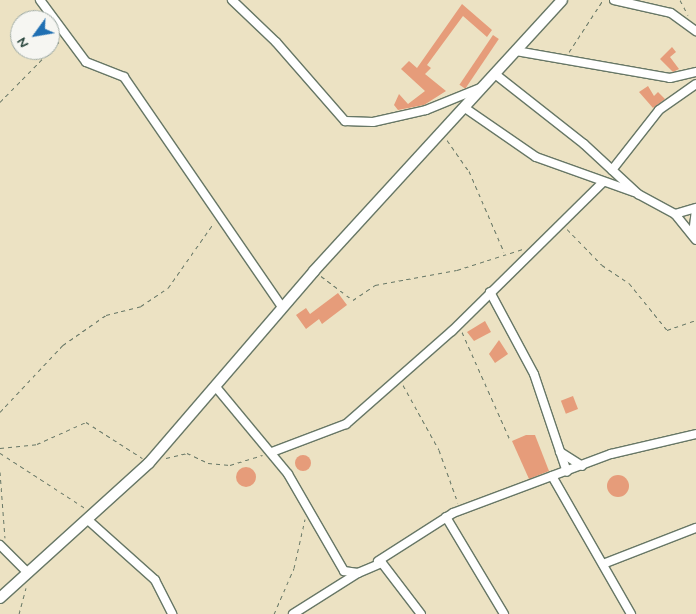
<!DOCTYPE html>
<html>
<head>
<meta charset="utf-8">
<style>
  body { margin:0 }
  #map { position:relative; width:696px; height:614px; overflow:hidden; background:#ece2c3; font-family:Mynerve,sans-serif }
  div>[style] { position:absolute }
  .building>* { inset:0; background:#e69c7a; transform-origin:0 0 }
  .round { border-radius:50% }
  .path>* { height:1px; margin-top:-0.5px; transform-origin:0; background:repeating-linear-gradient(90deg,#677766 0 4px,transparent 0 8px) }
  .roads { filter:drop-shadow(1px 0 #677766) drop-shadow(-1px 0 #677766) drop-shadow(0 1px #677766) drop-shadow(0 -1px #677766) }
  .minor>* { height:8px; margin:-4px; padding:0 4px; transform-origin:4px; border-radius:4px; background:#fff }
  .tertiary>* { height:10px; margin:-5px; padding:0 5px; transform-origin:5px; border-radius:5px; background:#fff }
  span { translate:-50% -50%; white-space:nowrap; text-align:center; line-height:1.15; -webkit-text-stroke:5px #f6f6f2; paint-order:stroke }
  .north { position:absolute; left:10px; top:10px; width:50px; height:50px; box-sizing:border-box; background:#f6f6f2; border:1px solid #a0aca6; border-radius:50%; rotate:238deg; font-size:14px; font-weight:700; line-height:20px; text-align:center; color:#1f3d34 }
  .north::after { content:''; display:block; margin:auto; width:18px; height:22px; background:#1f6fb2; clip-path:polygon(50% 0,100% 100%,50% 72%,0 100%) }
</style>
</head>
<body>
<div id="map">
  <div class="building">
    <div style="clip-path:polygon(462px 4px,492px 30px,487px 37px,463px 16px,427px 65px,431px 68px,425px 74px,446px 91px,424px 105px,398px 110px,394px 105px,399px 94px,408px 104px,425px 91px,401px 69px,409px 61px,417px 68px)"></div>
    <div style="left:493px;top:35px;width:7px;height:60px;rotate:34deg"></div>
    <div style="clip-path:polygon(672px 47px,676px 52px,670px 57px,679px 69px,673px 72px,660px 59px)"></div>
    <div style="clip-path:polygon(648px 86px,654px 96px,658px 92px,665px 99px,653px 108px,639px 92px)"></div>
    <div style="clip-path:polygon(338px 293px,347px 305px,322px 324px,319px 319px,306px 329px,296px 315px,306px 308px,310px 314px)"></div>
    <div style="clip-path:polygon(485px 321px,491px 332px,474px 341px,467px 332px)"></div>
    <div style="clip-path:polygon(499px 340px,508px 354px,495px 363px,489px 354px)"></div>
    <div style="left:573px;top:396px;width:14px;height:13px;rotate:69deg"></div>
    <div style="clip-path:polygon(526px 435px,535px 435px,549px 471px,529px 479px,512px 441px)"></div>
    <div class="round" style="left:295px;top:455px;width:16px;height:16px"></div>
    <div class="round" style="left:236px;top:467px;width:20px;height:20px"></div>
    <div class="round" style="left:607px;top:475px;width:22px;height:22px"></div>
  </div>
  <div class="path">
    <div style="left:680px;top:0;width:17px;rotate:62deg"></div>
    <div style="left:569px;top:52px;width:62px;rotate:-56.8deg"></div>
    <div style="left:0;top:102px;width:86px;rotate:-45.5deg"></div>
    <div style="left:447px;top:140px;width:38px;rotate:55deg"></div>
    <div style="left:469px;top:171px;width:88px;rotate:66.6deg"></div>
    <div style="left:567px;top:229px;width:50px;rotate:45.8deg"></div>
    <div style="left:602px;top:265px;width:32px;rotate:34deg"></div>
    <div style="left:629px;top:283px;width:60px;rotate:51deg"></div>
    <div style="left:667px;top:330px;width:31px;rotate:-19deg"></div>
    <div style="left:321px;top:276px;width:40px;rotate:37deg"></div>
    <div style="left:353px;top:300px;width:27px;rotate:-34deg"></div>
    <div style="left:375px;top:285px;width:83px;rotate:-10.4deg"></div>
    <div style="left:457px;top:270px;width:69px;rotate:-17.7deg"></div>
    <div style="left:462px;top:332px;width:118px;rotate:66deg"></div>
    <div style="left:403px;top:385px;width:74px;rotate:61deg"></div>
    <div style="left:439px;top:450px;width:56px;rotate:70.3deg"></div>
    <div style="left:0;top:412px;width:92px;rotate:-46.8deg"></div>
    <div style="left:63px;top:345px;width:52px;rotate:-34.9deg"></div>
    <div style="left:106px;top:315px;width:36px;rotate:-14deg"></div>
    <div style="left:141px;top:306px;width:32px;rotate:-34deg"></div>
    <div style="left:168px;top:288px;width:78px;rotate:-54.9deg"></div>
    <div style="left:0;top:448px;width:37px;rotate:-6deg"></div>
    <div style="left:37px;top:444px;width:54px;rotate:-24.2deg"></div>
    <div style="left:86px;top:422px;width:67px;rotate:32.7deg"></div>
    <div style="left:0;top:453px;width:101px;rotate:32.9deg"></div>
    <div style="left:166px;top:458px;width:22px;rotate:-13deg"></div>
    <div style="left:187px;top:453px;width:23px;rotate:25deg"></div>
    <div style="left:208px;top:463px;width:22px;rotate:5deg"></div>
    <div style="left:230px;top:465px;width:34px;rotate:-17deg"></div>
    <div style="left:0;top:472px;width:66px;rotate:85.7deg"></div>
    <div style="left:19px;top:614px;width:27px;rotate:-75deg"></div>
    <div style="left:274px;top:614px;width:50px;rotate:-66.5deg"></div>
    <div style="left:294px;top:568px;width:50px;rotate:-77.3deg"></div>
  </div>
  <div class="roads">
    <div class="minor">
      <div style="left:40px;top:0;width:77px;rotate:53.4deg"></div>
      <div style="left:86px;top:62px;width:41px;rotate:21.5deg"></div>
      <div style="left:124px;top:77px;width:279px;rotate:55.5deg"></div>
      <div style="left:232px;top:0;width:61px;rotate:43.7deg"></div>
      <div style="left:276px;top:42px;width:105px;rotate:48.9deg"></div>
      <div style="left:345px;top:121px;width:28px;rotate:2deg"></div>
      <div style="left:373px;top:122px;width:54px;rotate:-12.8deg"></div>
      <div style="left:426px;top:110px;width:58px;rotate:-22.2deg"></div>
      <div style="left:614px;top:0;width:58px;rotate:12.8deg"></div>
      <div style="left:671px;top:13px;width:31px;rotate:36deg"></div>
      <div style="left:516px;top:51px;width:156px;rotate:9.9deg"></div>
      <div style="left:670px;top:78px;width:27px;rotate:-13deg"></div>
      <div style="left:495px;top:74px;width:113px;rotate:38.2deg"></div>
      <div style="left:584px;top:144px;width:74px;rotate:42.8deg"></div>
      <div style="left:638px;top:194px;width:42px;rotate:28.4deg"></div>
      <div style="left:675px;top:214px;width:33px;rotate:51deg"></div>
      <div style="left:465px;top:108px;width:86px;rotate:34.6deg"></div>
      <div style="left:536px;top:157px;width:104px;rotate:19.7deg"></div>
      <div style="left:612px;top:170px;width:76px;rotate:-51.9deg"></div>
      <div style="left:659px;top:110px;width:45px;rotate:-35.1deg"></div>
      <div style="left:675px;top:214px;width:22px;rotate:-16deg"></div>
      <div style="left:693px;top:234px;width:24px;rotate:-83deg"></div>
      <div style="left:490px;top:292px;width:93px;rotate:61.8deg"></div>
      <div style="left:534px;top:374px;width:103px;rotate:71.4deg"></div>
      <div style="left:215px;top:386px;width:114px;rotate:50.3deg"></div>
      <div style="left:288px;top:474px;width:112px;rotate:60deg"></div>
      <div style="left:344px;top:571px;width:14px;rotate:8deg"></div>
      <div style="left:358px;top:573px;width:26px;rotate:-23deg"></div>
      <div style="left:382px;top:563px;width:64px;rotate:52.6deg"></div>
      <div style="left:272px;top:452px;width:79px;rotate:-20.7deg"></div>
      <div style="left:346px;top:424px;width:141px;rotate:-41.3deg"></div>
      <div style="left:452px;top:331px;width:212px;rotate:-44.6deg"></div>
      <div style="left:560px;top:452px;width:26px;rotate:32deg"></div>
      <div style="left:552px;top:476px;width:159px;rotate:60.2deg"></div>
      <div style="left:446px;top:517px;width:113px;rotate:59.1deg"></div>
      <div style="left:88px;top:520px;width:90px;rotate:41.8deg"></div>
      <div style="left:155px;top:580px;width:38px;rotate:63deg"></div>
      <div style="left:0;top:545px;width:37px;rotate:45deg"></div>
      <div style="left:378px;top:561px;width:89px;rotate:-32.6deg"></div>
      <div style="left:453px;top:513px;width:169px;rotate:-20.5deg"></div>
      <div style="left:611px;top:454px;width:87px;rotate:-13.2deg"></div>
      <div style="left:603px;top:564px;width:100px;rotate:-21.2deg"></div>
      <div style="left:293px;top:614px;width:77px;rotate:-32.2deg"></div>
    </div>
    <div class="tertiary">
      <div style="left:0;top:598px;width:201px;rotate:-42.2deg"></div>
      <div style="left:149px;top:463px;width:253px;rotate:-49.3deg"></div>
      <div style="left:314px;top:271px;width:367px;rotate:-47.5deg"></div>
    </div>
  </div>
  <div class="north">N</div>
</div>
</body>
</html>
